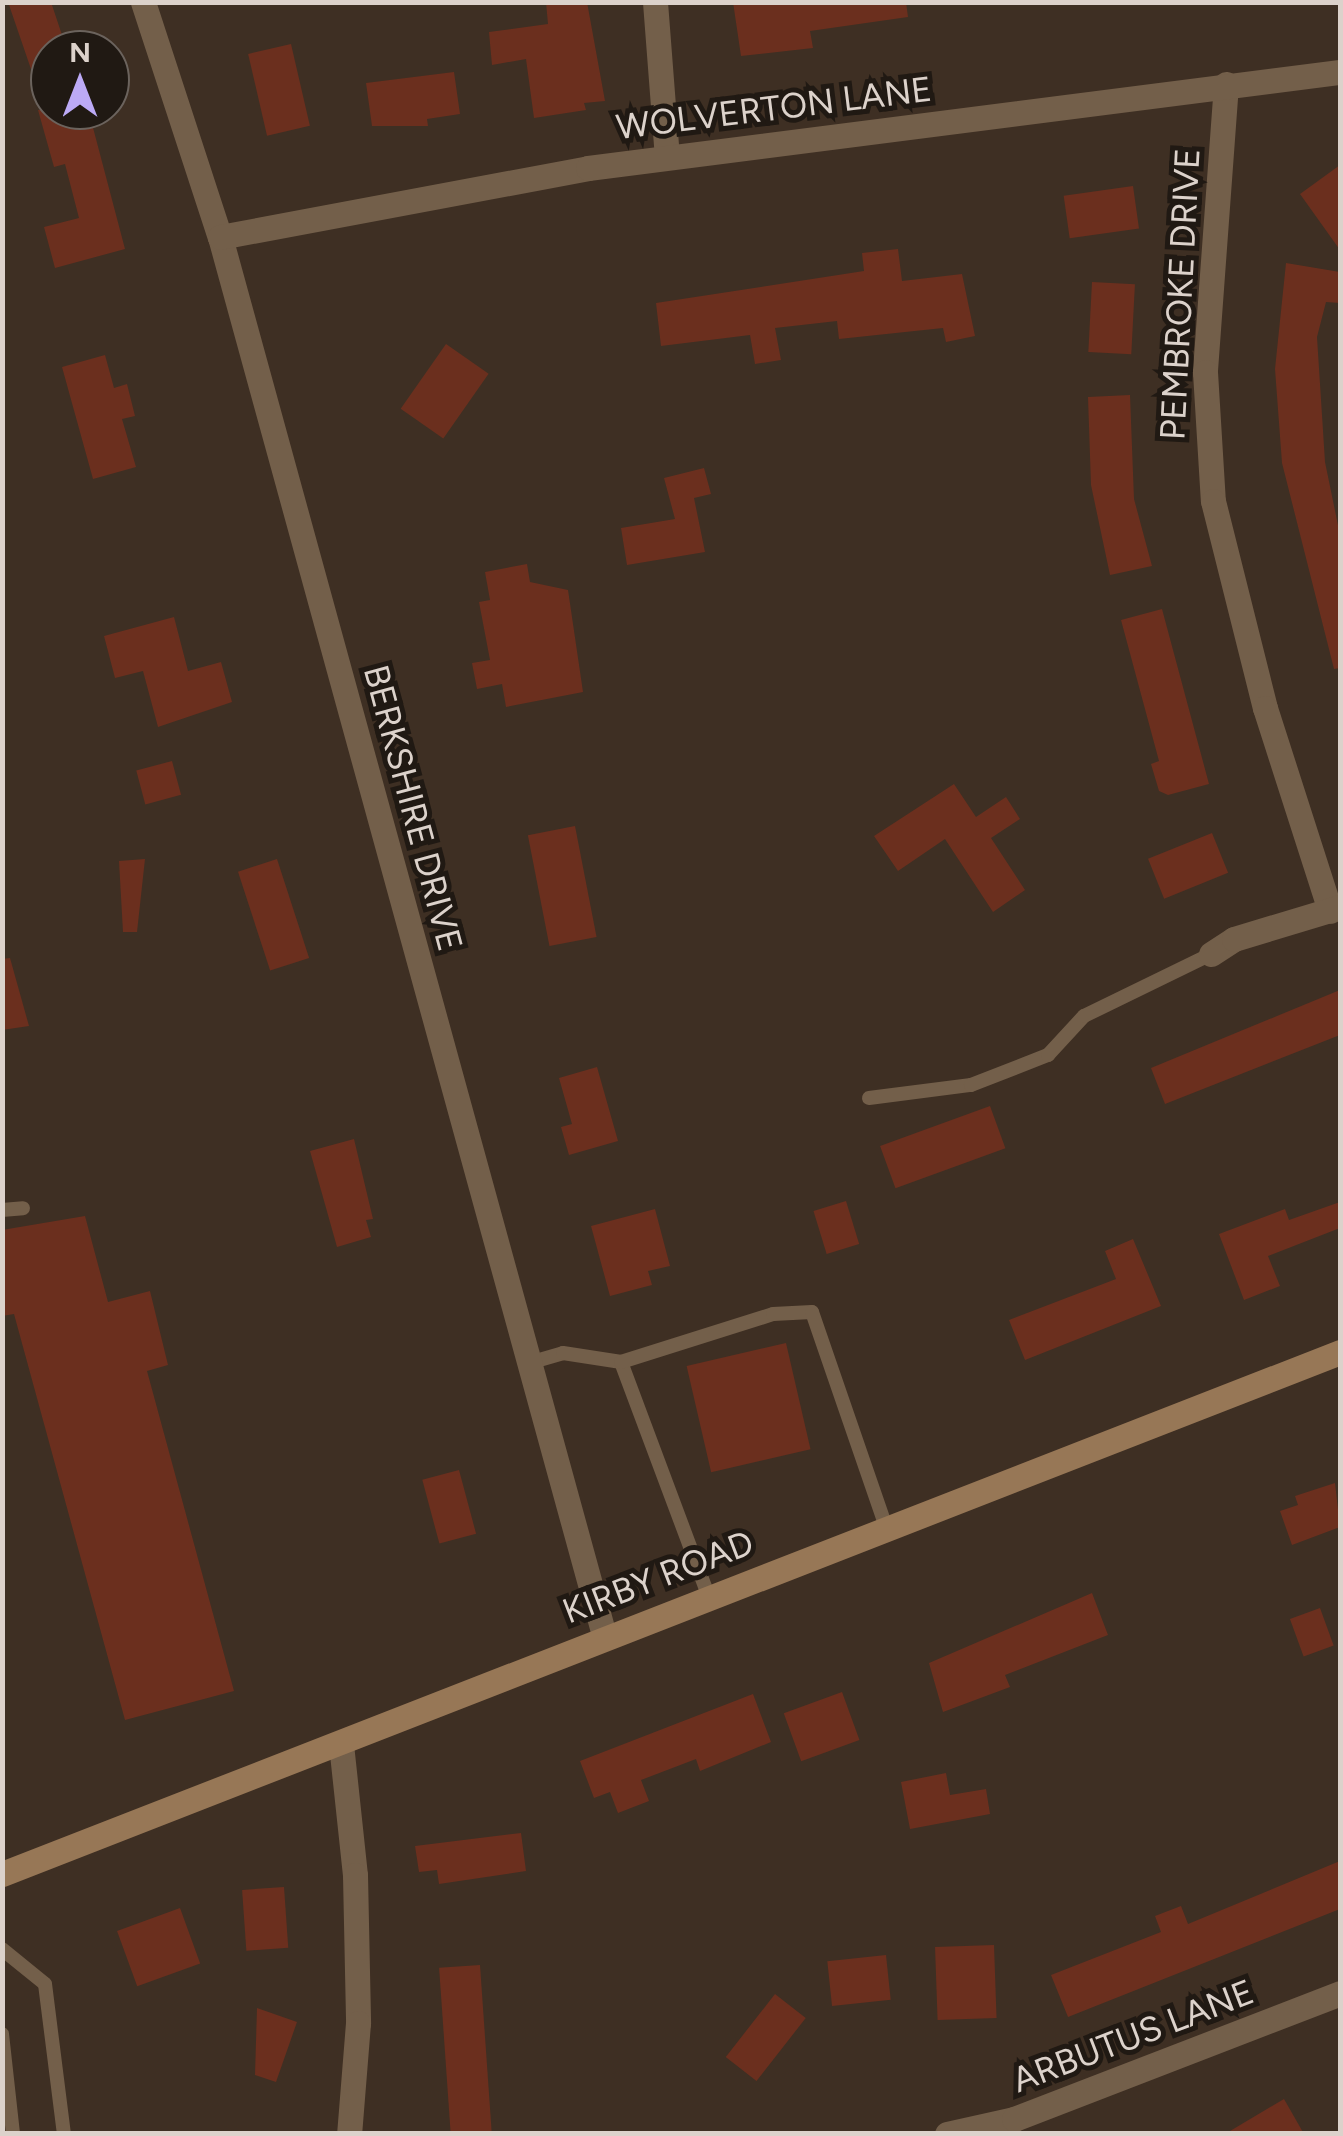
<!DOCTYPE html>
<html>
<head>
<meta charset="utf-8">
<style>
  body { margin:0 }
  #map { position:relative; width:1343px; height:2136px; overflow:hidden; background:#3e2f23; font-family:Figtree,sans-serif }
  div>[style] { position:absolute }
  .building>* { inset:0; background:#6b2f1e; transform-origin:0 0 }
  .lane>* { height:14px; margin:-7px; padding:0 7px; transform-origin:7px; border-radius:7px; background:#735f4a }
  .street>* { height:25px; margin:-12.5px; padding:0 12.5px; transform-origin:12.5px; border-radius:12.5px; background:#735f4a }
  .secondary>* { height:25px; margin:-12.5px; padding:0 12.5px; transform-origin:12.5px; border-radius:12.5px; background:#977756 }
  span { translate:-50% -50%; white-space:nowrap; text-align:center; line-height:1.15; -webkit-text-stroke:10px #201913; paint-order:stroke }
  .street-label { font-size:35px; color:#dcd2cb }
  .frame { position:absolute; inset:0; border:5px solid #dcd2cb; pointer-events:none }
  .north { position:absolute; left:30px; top:30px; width:100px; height:100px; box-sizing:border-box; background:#201913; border:2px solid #6b635d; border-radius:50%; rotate:0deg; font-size:28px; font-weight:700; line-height:40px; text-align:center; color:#dcd2cb }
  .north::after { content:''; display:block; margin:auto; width:35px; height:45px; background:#bcaaf6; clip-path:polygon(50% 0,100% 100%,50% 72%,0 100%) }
</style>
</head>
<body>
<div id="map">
  <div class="building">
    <div style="clip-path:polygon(8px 2px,51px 2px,67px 50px,50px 50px,50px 110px,84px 110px,91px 120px,125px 249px,55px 268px,44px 227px,79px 218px,65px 164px,54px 167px,38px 110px,45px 110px)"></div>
    <div style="clip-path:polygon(546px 2px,587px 2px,605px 101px,584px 103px,586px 110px,534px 118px,526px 59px,492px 65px,489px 32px,548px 24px)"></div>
    <div style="clip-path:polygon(733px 2px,906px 2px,908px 17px,810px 31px,813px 48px,741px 56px)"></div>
    <div style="left:291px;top:44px;width:84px;height:44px;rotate:77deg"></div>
    <div style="clip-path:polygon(454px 72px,460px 114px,427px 119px,428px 126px,372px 126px,366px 83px)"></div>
    <div style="clip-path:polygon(1340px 165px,1340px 250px,1300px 194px)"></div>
    <div style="left:1133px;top:186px;width:43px;height:70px;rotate:82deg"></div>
    <div style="clip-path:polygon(898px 249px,902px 281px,962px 274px,975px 336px,946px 342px,943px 328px,839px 339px,837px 321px,775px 328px,781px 360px,755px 364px,750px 335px,661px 346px,656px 303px,864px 271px,862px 253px)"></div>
    <div style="clip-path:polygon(1286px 263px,1340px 272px,1340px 303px,1326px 302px,1317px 337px,1325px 462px,1340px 535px,1340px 668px,1334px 669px,1282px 463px,1275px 369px)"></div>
    <div style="left:1092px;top:282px;width:43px;height:70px;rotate:3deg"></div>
    <div style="left:446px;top:344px;width:52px;height:79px;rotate:35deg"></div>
    <div style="clip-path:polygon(105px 355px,114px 388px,127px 384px,135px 416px,122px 419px,136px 467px,93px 479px,62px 367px)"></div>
    <div style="clip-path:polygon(1130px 395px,1134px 499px,1152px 566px,1110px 575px,1091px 485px,1088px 397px)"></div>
    <div style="clip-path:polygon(704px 468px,711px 494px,694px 498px,705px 552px,627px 565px,621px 528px,675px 519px,664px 478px)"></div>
    <div style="clip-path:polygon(527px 564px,530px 582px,568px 590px,583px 692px,506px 707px,502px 684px,477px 689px,472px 663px,490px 660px,479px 602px,490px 600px,485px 572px)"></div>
    <div style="clip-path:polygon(1162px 609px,1209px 784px,1168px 795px,1159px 791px,1151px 764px,1159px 761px,1121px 620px)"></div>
    <div style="clip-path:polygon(174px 617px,188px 671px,221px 662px,232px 702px,158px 727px,143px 671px,115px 678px,104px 636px)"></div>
    <div style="left:172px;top:761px;width:35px;height:37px;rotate:75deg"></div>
    <div style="clip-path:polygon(954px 784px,976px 817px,1006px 797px,1020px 819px,991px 838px,1025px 890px,993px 912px,945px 839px,898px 871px,874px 836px)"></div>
    <div style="left:575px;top:826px;width:113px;height:48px;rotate:79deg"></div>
    <div style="left:1212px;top:833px;width:43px;height:69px;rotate:68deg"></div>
    <div style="clip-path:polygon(145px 859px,137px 932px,123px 932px,119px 861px)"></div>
    <div style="left:277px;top:859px;width:104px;height:41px;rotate:72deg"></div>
    <div style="clip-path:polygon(10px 958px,29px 1026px,2px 1030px,2px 959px)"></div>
    <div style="clip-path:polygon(1340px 990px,1340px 1035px,1165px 1104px,1151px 1068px)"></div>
    <div style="clip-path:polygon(597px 1067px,618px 1141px,569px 1155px,561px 1127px,572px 1124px,559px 1078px)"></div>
    <div style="left:990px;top:1106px;width:45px;height:117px;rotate:70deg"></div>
    <div style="clip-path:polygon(354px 1139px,373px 1219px,366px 1220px,371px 1237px,337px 1247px,310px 1151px)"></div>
    <div style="left:846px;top:1201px;width:45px;height:34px;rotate:73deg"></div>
    <div style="clip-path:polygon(1340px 1202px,1340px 1228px,1268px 1256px,1280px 1286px,1244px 1300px,1219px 1234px,1285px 1209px,1289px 1220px)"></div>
    <div style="clip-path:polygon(655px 1209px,670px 1266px,648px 1271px,652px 1285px,610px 1296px,591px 1226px)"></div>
    <div style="clip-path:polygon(85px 1216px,108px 1302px,150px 1291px,168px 1365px,147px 1371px,234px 1691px,125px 1720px,14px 1314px,2px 1316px,2px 1230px)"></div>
    <div style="clip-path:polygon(1133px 1239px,1161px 1306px,1025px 1360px,1009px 1320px,1116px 1279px,1105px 1251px)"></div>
    <div style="left:786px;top:1343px;width:109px;height:102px;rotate:77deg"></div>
    <div style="left:459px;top:1470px;width:66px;height:38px;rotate:75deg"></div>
    <div style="clip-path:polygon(1335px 1483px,1340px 1527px,1292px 1545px,1280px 1511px,1298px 1505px,1295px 1496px)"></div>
    <div style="clip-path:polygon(1092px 1593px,1108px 1635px,1005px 1675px,1010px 1687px,943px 1712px,929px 1663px)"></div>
    <div style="left:1320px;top:1608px;width:40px;height:32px;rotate:70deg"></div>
    <div style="left:842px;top:1692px;width:51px;height:62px;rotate:70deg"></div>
    <div style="clip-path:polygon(753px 1694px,771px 1742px,700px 1771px,696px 1759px,641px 1780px,649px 1801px,618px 1813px,610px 1792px,594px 1798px,580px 1761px)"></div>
    <div style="clip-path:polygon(946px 1773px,950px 1795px,986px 1789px,990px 1814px,910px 1829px,901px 1782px)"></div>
    <div style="clip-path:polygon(521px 1833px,526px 1871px,439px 1884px,437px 1870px,419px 1872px,415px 1846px)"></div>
    <div style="clip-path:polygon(1340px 1861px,1340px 1909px,1068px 2017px,1051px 1975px,1161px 1932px,1155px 1916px,1181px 1906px,1188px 1924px)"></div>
    <div style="left:284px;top:1887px;width:61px;height:42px;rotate:86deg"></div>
    <div style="left:180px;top:1908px;width:59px;height:67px;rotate:70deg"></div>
    <div style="left:994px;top:1945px;width:73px;height:59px;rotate:88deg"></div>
    <div style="left:886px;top:1955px;width:45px;height:59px;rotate:84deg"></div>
    <div style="left:480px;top:1965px;width:167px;height:41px;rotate:86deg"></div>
    <div style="left:775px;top:1994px;width:39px;height:80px;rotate:38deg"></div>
    <div style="clip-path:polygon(257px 2008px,297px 2022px,276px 2082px,255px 2075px)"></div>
    <div style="clip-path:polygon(1284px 2099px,1304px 2134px,1225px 2134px)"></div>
  </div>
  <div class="lane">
    <div style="left:869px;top:1098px;width:103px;rotate:-7.3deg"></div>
    <div style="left:971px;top:1085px;width:83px;rotate:-21.3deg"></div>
    <div style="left:1048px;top:1055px;width:53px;rotate:-47.3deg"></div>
    <div style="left:1084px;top:1016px;width:141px;rotate:-26deg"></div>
    <div style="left:2px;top:1210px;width:21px;rotate:-5deg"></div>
    <div style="left:621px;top:1362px;width:249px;rotate:69.5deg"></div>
    <div style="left:529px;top:1363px;width:35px;rotate:-16deg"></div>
    <div style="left:563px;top:1353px;width:59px;rotate:8.8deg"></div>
    <div style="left:621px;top:1362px;width:159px;rotate:-17.5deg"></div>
    <div style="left:773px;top:1314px;width:39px;rotate:-3deg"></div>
    <div style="left:812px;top:1312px;width:227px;rotate:71deg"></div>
    <div style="left:2px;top:1949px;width:55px;rotate:39.1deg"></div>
    <div style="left:45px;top:1984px;width:151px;rotate:82.8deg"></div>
    <div style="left:2px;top:2034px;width:101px;rotate:83.7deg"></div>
  </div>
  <div class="street">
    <div style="left:143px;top:2px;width:247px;rotate:71.9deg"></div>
    <div style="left:220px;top:237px;width:1450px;rotate:74.64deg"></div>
    <div style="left:655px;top:2px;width:155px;rotate:85.6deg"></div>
    <div style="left:1226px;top:84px;width:289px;rotate:94.2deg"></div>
    <div style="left:1205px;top:372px;width:129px;rotate:86.5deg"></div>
    <div style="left:1213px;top:501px;width:213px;rotate:75.9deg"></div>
    <div style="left:1265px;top:708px;width:213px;rotate:72.2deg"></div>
    <div style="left:220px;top:237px;width:374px;rotate:-10.6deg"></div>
    <div style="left:588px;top:168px;width:758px;rotate:-7.28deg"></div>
    <div style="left:1211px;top:954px;width:27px;rotate:-33deg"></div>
    <div style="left:1234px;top:939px;width:111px;rotate:-16.8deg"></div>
    <div style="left:341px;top:1744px;width:132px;rotate:83.9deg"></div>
    <div style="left:355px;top:1875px;width:148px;rotate:88.8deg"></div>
    <div style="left:358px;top:2023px;width:111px;rotate:94.6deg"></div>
    <div style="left:947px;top:2134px;width:69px;rotate:-12.6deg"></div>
    <div style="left:1014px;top:2119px;width:350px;rotate:-21.1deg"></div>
  </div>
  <div class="secondary">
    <div style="left:2px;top:1874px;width:1436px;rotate:-21.31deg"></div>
  </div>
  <div class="street-label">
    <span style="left:774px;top:108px;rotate:-7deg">WOLVERTON LANE</span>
    <span style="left:1180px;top:294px;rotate:-87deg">PEMBROKE DRIVE</span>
    <span style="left:413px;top:808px;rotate:75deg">BERKSHIRE DRIVE</span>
    <span style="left:658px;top:1577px;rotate:-21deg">KIRBY ROAD</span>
    <span style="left:1133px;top:2036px;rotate:-21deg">ARBUTUS LANE</span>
  </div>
  <div class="frame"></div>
  <div class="north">N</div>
</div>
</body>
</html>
